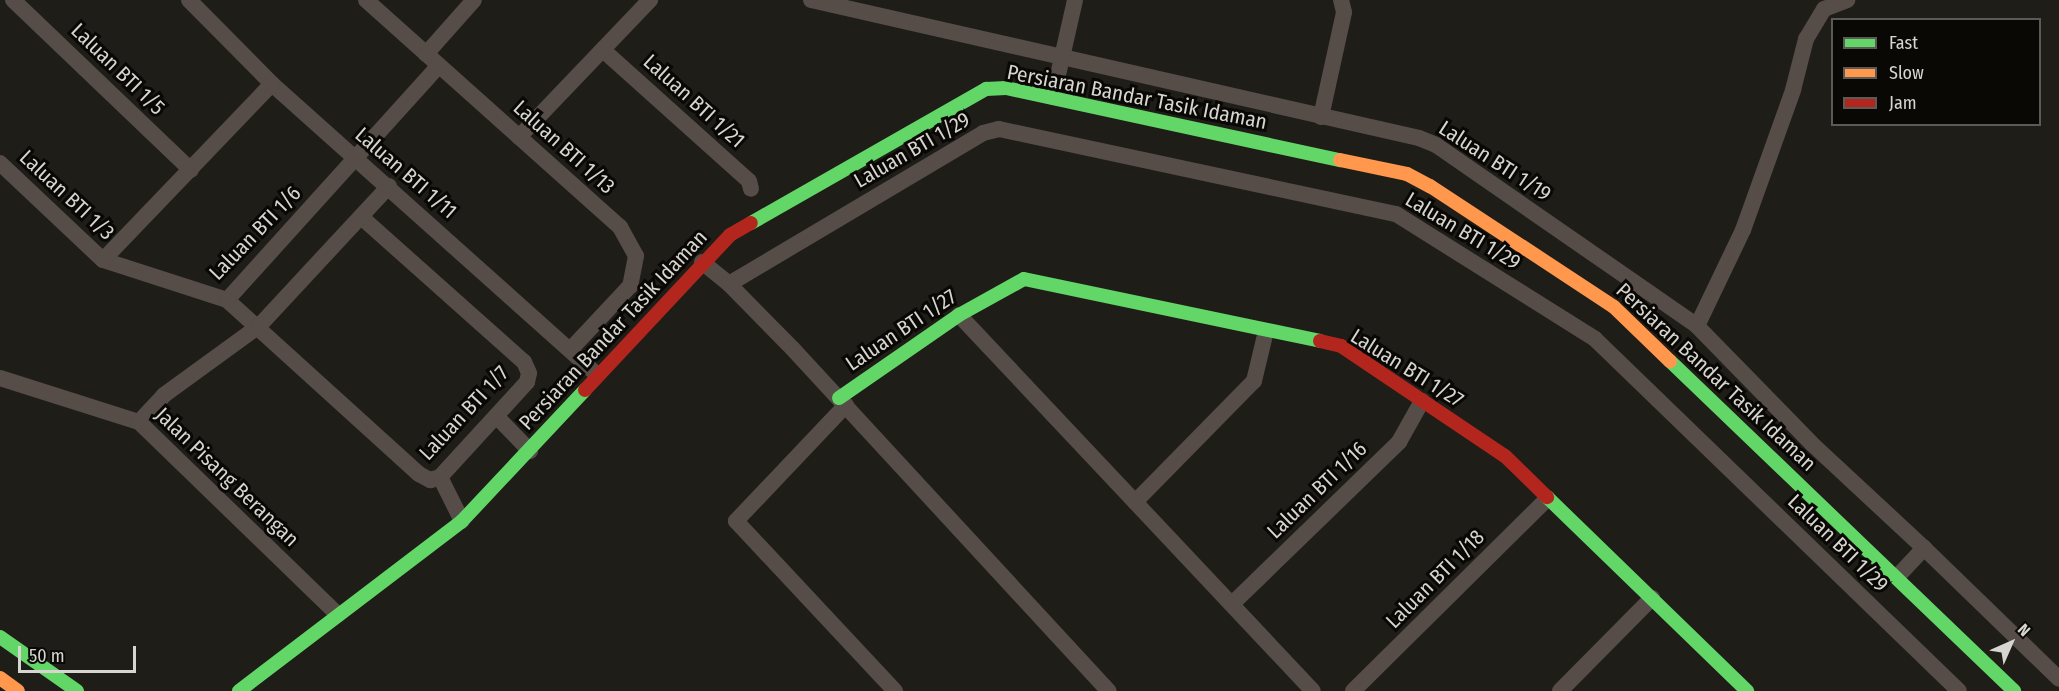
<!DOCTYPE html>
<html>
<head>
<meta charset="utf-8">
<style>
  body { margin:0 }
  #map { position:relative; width:2059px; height:691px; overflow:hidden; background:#1e1d18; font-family:"Fira Sans Condensed",sans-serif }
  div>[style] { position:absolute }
  .street>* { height:16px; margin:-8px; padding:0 8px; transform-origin:8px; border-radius:8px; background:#564c48 }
  .fast>* { height:14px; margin:-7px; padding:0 7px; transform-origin:7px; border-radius:7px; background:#63d668 }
  .slow>* { height:14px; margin:-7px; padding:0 7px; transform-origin:7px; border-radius:7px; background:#ff974d }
  .jam>* { height:14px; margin:-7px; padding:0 7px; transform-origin:7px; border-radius:7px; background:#b3261e }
  span { translate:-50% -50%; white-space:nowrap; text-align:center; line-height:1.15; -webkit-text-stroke:6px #090805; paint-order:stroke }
  .street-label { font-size:21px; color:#d6d5cf }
  .legend { position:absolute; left:1831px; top:18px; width:210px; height:108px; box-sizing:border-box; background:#090805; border:2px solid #5b5a56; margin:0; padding:8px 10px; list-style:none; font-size:18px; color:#d6d5cf }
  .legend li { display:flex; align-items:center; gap:12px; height:30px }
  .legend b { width:30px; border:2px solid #5b5a56 }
  .north { position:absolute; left:1981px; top:613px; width:60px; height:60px; -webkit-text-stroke:4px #090805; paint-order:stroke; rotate:45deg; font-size:16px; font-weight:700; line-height:24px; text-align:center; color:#d6d5cf }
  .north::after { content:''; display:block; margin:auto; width:21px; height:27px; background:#d6d5cf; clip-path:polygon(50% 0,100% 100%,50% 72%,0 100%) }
  .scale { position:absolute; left:18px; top:646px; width:118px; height:27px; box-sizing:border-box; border:3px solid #d6d5cf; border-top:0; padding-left:8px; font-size:18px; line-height:21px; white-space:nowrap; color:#d6d5cf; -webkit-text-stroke:4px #090805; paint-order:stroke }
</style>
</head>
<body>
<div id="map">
  <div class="street">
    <div style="left:13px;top:0;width:246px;rotate:43.7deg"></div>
    <div style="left:189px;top:0;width:118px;rotate:45.3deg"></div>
    <div style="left:272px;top:84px;width:436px;rotate:41.8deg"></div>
    <div style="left:366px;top:0;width:341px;rotate:41.8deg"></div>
    <div style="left:620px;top:227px;width:33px;rotate:61deg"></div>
    <div style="left:636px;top:256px;width:31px;rotate:101deg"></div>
    <div style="left:630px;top:286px;width:86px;rotate:133.1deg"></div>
    <div style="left:811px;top:0;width:623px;rotate:12.79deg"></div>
    <div style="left:1419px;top:138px;width:18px;rotate:22deg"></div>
    <div style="left:1436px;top:145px;width:318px;rotate:34.7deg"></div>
    <div style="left:1697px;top:326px;width:106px;rotate:-64.4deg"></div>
    <div style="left:1743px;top:230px;width:149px;rotate:-70.3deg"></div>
    <div style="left:1793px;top:90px;width:53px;rotate:-75.7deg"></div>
    <div style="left:1806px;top:39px;width:35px;rotate:-59deg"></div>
    <div style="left:1824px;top:9px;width:25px;rotate:-21deg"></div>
    <div style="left:603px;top:50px;width:196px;rotate:41.9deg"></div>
    <div style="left:749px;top:181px;width:8px;rotate:76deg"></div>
    <div style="left:426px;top:54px;width:72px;rotate:-48.4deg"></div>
    <div style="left:1053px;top:97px;width:99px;rotate:-77.2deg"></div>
    <div style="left:1321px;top:117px;width:107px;rotate:-77.6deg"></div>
    <div style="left:1344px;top:12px;width:12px;rotate:-104deg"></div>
    <div style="left:519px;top:137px;width:190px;rotate:-46.3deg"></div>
    <div style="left:0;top:163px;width:141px;rotate:43.3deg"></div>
    <div style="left:103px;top:260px;width:130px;rotate:17.9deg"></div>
    <div style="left:227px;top:300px;width:259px;rotate:42.2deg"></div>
    <div style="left:419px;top:474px;width:13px;rotate:29deg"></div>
    <div style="left:430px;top:480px;width:10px;rotate:-17deg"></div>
    <div style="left:440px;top:477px;width:129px;rotate:-47.5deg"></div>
    <div style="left:527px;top:382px;width:9px;rotate:-77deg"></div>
    <div style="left:529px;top:373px;width:12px;rotate:-114deg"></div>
    <div style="left:524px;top:362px;width:218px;rotate:-138.3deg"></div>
    <div style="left:103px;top:260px;width:244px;rotate:-46.2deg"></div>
    <div style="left:702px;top:262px;width:35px;rotate:39deg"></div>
    <div style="left:729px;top:284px;width:90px;rotate:45.5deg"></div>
    <div style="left:792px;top:348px;width:467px;rotate:47.3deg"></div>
    <div style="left:729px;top:284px;width:295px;rotate:-30.7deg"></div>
    <div style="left:983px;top:133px;width:16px;rotate:-14deg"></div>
    <div style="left:999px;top:129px;width:406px;rotate:12.1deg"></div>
    <div style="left:1396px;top:214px;width:235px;rotate:32.1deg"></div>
    <div style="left:1595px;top:339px;width:506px;rotate:44.04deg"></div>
    <div style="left:227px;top:300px;width:316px;rotate:-47.9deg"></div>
    <div style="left:959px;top:315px;width:516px;rotate:46.73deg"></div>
    <div style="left:1697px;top:326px;width:163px;rotate:45.7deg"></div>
    <div style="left:1811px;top:443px;width:154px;rotate:42.9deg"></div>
    <div style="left:0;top:378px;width:146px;rotate:17.6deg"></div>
    <div style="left:139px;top:422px;width:277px;rotate:44.1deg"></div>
    <div style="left:846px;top:405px;width:160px;rotate:133.5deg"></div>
    <div style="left:736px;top:521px;width:233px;rotate:46.9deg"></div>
    <div style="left:496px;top:416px;width:49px;rotate:45.8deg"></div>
    <div style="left:139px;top:422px;width:37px;rotate:-47deg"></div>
    <div style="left:164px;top:395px;width:117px;rotate:-36deg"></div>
    <div style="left:259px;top:326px;width:191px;rotate:-47.1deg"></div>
    <div style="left:440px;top:477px;width:49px;rotate:63.4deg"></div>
    <div style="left:1135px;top:502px;width:170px;rotate:-45.5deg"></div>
    <div style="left:1254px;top:381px;width:51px;rotate:-76.5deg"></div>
    <div style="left:1897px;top:577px;width:40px;rotate:-47deg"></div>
    <div style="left:1924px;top:548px;width:188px;rotate:44.1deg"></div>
    <div style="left:1232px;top:604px;width:233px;rotate:-44.1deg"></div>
    <div style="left:1399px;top:442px;width:47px;rotate:-60.7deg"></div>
    <div style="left:1353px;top:691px;width:274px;rotate:-44.7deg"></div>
    <div style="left:1560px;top:691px;width:131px;rotate:-45.3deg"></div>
  </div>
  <div class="fast">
    <div style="left:751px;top:223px;width:271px;rotate:-29.7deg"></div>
    <div style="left:986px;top:89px;width:20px;rotate:-3deg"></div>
    <div style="left:1006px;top:88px;width:342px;rotate:12.2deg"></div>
    <div style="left:1670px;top:361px;width:477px;rotate:43.8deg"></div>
    <div style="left:839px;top:398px;width:146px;rotate:-34.7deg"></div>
    <div style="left:959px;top:315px;width:74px;rotate:-29deg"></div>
    <div style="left:1024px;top:279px;width:302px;rotate:11.8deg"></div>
    <div style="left:1547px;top:497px;width:279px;rotate:44.1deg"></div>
    <div style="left:0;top:637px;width:94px;rotate:35deg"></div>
    <div style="left:239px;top:691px;width:280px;rotate:-37.3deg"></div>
    <div style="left:462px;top:521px;width:180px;rotate:-46.8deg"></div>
  </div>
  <div class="slow">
    <div style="left:1340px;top:160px;width:68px;rotate:11.8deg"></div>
    <div style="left:1407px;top:174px;width:26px;rotate:28deg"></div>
    <div style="left:1430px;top:186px;width:220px;rotate:33.3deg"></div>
    <div style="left:1614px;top:307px;width:78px;rotate:44deg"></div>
    <div style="left:0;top:678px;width:22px;rotate:36deg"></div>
  </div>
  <div class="jam">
    <div style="left:1320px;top:341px;width:22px;rotate:13deg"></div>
    <div style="left:1341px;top:346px;width:197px;rotate:33.9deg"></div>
    <div style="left:1505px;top:456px;width:59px;rotate:44.3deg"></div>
    <div style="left:585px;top:390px;width:212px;rotate:-46.9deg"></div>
    <div style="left:730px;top:235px;width:24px;rotate:-30deg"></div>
  </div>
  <div class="street-label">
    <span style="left:118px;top:69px;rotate:44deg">Laluan BTI 1/5</span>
    <span style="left:1137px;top:97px;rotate:11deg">Persiaran Bandar Tasik Idaman</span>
    <span style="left:694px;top:101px;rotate:42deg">Laluan BTI 1/21</span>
    <span style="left:564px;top:147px;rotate:42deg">Laluan BTI 1/13</span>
    <span style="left:912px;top:150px;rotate:-30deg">Laluan BTI 1/29</span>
    <span style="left:1495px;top:161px;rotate:33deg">Laluan BTI 1/19</span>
    <span style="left:406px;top:173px;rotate:41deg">Laluan BTI 1/11</span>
    <span style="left:67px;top:195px;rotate:43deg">Laluan BTI 1/3</span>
    <span style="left:1463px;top:231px;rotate:31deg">Laluan BTI 1/29</span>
    <span style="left:255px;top:233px;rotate:-46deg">Laluan BTI 1/6</span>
    <span style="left:613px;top:330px;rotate:-47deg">Persiaran Bandar Tasik Idaman</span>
    <span style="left:901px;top:330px;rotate:-34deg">Laluan BTI 1/27</span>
    <span style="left:1407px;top:368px;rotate:32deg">Laluan BTI 1/27</span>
    <span style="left:1716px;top:377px;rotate:43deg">Persiaran Bandar Tasik Idaman</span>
    <span style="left:464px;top:413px;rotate:-47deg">Laluan BTI 1/7</span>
    <span style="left:227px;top:477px;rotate:44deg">Jalan Pisang Berangan</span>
    <span style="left:1317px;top:490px;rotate:-44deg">Laluan BTI 1/16</span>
    <span style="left:1838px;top:543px;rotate:44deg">Laluan BTI 1/29</span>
    <span style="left:1435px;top:579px;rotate:-45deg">Laluan BTI 1/18</span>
  </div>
  <ul class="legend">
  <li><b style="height:8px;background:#63d668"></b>Fast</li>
  <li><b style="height:8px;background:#ff974d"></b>Slow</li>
  <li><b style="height:8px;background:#b3261e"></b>Jam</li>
  </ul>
  <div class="north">N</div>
  <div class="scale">50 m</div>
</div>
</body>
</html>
